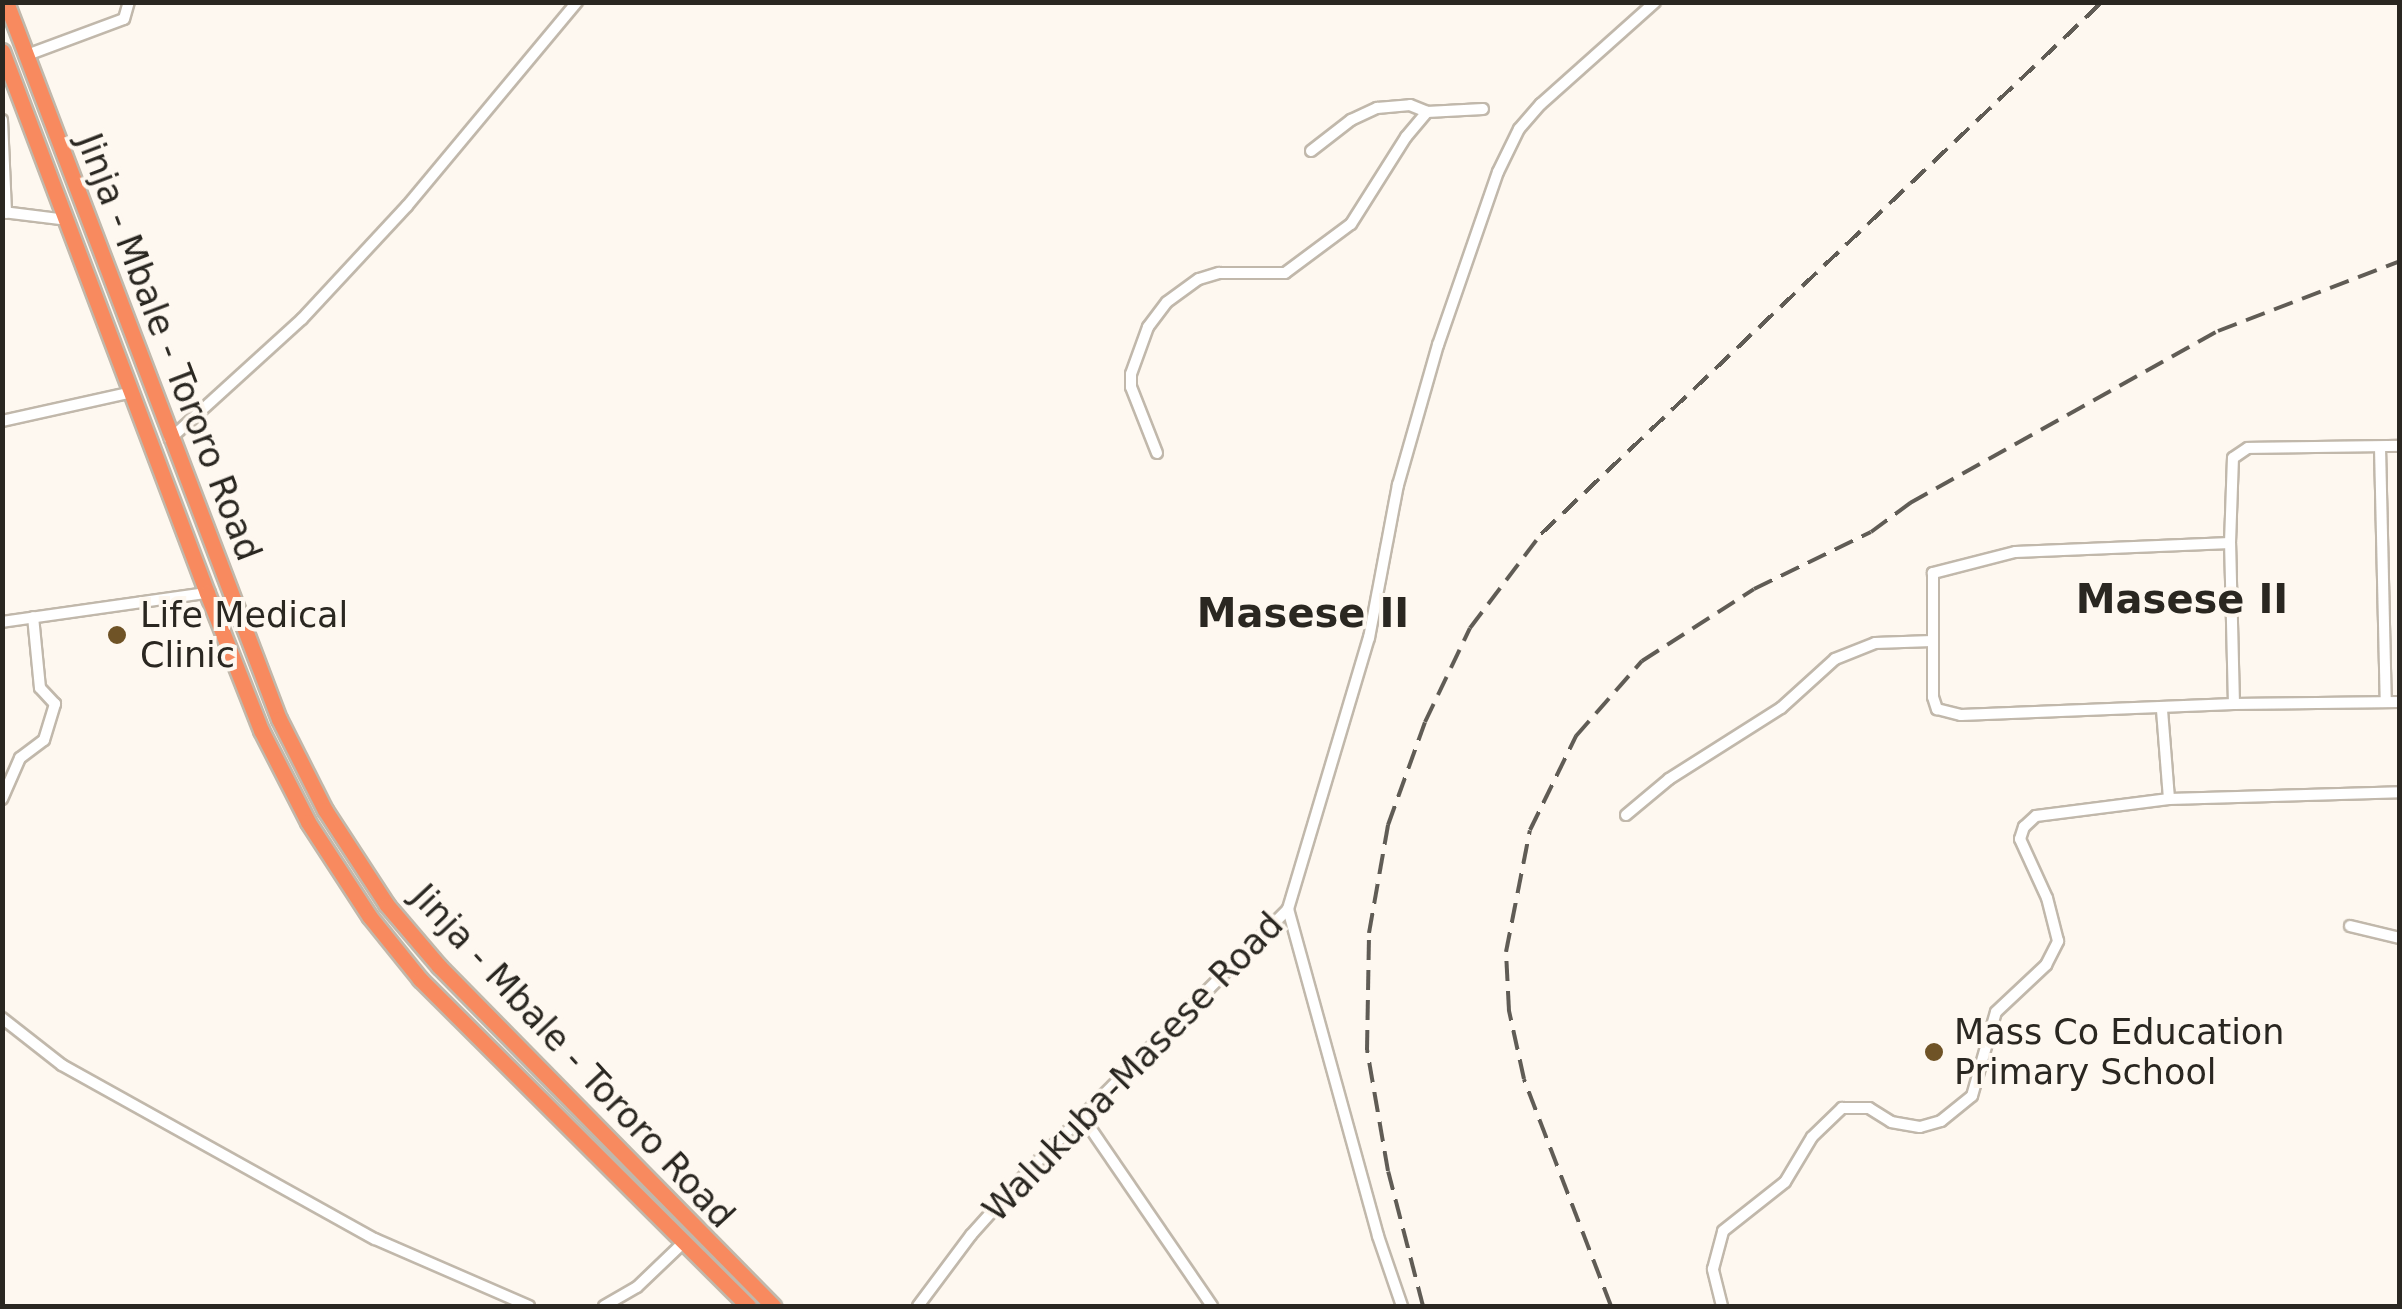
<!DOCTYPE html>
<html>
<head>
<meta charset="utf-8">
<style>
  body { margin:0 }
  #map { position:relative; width:2402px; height:1309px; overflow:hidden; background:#fef8f0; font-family:"DejaVu Sans",sans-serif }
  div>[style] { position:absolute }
  .roads { filter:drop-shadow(2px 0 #c1b8ab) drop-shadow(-2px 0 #c1b8ab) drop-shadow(0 2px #c1b8ab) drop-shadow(0 -2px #c1b8ab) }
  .minor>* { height:10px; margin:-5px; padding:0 5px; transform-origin:5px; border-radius:5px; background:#fff }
  .highway>* { height:15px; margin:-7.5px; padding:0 7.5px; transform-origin:7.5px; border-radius:7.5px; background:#f88a5f }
  .rail>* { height:4px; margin-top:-2px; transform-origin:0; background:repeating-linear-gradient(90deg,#605c55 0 20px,transparent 0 30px) }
  .dots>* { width:28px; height:28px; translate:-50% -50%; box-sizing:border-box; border:5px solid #fef8f0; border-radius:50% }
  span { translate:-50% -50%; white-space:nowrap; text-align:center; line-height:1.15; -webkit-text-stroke:8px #fef8f0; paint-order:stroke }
  .street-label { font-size:35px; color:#2a2721 }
  .poi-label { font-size:35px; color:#2a2721 }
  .left { translate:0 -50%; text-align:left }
  .quarter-label { font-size:40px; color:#2a2721; font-weight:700 }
  .frame { position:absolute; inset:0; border:5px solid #2a2721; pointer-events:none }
</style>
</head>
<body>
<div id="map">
  <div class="roads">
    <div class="minor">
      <div style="left:27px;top:55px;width:103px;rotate:-20.4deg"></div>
      <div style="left:124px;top:19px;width:18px;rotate:-74deg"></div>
      <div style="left:2px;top:120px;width:93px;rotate:87.5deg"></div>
      <div style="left:1311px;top:151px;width:51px;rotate:-37.8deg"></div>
      <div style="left:1351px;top:120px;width:29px;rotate:-25deg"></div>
      <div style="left:1377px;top:108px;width:33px;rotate:-5deg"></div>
      <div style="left:1410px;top:105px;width:18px;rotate:22deg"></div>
      <div style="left:3px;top:212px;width:64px;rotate:7.1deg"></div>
      <div style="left:2px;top:421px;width:134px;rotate:-12.5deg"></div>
      <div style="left:170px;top:439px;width:178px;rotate:-42.3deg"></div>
      <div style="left:302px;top:319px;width:154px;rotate:-47.1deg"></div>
      <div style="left:407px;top:206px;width:266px;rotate:-50.2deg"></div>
      <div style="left:2380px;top:447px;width:255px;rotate:88.7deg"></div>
      <div style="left:1157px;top:453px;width:71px;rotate:-111.5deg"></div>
      <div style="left:1131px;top:387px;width:13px;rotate:-90deg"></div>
      <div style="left:1131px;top:374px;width:50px;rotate:-70.1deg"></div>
      <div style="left:1148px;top:327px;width:31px;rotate:-53deg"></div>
      <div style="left:1167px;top:302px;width:39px;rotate:-36deg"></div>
      <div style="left:1199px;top:279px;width:21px;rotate:-17deg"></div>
      <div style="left:1219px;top:273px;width:66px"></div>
      <div style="left:1285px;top:273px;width:82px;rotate:-36.6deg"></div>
      <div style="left:1351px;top:224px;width:103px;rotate:-57.7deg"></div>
      <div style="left:1406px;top:137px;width:33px;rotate:-50deg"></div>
      <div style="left:1427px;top:112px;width:56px;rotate:-3.1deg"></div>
      <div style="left:2230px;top:543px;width:215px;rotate:177.6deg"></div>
      <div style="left:2015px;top:552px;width:85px;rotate:165.6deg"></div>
      <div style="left:1933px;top:573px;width:124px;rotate:90deg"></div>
      <div style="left:1933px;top:697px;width:13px;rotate:72deg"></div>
      <div style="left:1937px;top:709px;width:25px;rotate:14deg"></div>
      <div style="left:1961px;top:715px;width:273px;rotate:-2.3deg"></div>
      <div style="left:2234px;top:704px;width:166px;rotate:-0.7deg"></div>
      <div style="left:2px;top:622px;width:207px;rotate:-8.1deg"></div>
      <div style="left:2234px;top:704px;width:161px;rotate:-91.4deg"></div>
      <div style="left:2230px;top:543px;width:85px;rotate:-88deg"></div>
      <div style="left:2233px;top:458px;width:18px;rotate:-34deg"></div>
      <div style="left:2248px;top:448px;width:152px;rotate:-0.8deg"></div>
      <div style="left:2162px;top:710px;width:89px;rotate:85.5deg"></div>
      <div style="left:2px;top:799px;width:45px;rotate:-66.3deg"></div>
      <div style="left:20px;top:758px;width:30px;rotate:-37deg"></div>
      <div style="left:44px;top:740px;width:38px;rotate:-73deg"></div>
      <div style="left:55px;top:704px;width:22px;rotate:-133deg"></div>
      <div style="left:40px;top:688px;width:71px;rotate:-95.6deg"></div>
      <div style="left:1626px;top:815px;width:56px;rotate:-39.9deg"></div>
      <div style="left:1669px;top:779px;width:133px;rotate:-32.4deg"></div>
      <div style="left:1781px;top:708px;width:73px;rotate:-42.2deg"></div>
      <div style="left:1835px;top:659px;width:43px;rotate:-21.8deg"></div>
      <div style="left:1875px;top:643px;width:57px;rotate:-2deg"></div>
      <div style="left:1288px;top:909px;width:339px;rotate:74.6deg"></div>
      <div style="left:1378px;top:1236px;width:74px;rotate:71.1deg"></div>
      <div style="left:2350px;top:926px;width:51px;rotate:13.5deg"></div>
      <div style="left:2px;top:1018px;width:76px;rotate:38.1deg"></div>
      <div style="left:62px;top:1065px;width:358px;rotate:29.1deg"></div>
      <div style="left:375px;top:1239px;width:168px;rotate:23.5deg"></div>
      <div style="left:1082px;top:1116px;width:230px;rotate:55.6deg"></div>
      <div style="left:604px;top:1306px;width:38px;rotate:-30deg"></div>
      <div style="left:637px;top:1287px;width:62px;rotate:-43.7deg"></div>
      <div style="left:918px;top:1306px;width:89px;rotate:-53.3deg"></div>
      <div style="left:971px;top:1235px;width:93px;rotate:-48.1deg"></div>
      <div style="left:1033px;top:1166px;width:362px;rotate:-45.2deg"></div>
      <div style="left:1288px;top:909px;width:283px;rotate:-73.4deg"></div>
      <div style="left:1369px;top:638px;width:156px;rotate:-79.3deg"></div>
      <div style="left:1398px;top:485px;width:146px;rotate:-74.1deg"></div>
      <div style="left:1438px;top:345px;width:183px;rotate:-70.9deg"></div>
      <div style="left:1498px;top:172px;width:48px;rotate:-64deg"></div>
      <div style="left:1519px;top:129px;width:33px;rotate:-49deg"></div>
      <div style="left:1541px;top:104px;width:153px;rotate:-41.8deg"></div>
      <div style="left:1722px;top:1306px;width:38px;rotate:-104deg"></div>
      <div style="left:1713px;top:1269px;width:39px;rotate:-75deg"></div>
      <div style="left:1723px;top:1231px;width:79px;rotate:-38.3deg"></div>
      <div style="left:1785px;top:1182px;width:52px;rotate:-59deg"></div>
      <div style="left:1812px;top:1137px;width:42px;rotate:-44deg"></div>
      <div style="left:1842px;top:1108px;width:27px"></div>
      <div style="left:1869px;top:1108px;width:26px;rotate:32deg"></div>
      <div style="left:1891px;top:1122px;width:29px;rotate:10deg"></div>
      <div style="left:1920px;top:1127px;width:22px;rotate:-16deg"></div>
      <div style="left:1941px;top:1121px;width:40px;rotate:-39deg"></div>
      <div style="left:1972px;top:1096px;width:87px;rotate:-74.1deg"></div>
      <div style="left:1996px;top:1012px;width:69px;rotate:-43.2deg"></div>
      <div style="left:2046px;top:965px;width:27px;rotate:-63deg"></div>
      <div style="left:2058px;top:941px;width:44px;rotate:-104.3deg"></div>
      <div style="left:2047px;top:898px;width:65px;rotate:-114.6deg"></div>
      <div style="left:2020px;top:839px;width:13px;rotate:-72deg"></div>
      <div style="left:2024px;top:827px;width:16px;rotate:-43deg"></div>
      <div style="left:2036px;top:816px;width:134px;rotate:-7.3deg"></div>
      <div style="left:2169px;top:799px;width:231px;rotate:-1.7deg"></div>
    </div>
    <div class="highway">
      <div style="left:6px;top:2px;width:767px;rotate:69.16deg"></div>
      <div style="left:279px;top:719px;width:102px;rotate:63.2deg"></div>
      <div style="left:325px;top:810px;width:113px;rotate:56.9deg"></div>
      <div style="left:387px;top:905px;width:80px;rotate:49.6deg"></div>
      <div style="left:439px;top:966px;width:477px;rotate:45.5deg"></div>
      <div style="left:2px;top:51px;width:579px;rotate:69.28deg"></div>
      <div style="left:207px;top:593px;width:147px;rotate:68.5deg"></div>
      <div style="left:261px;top:730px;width:103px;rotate:62.9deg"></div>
      <div style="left:308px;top:822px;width:113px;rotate:56.9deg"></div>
      <div style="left:370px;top:917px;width:80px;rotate:51.1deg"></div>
      <div style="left:420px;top:979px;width:463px;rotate:44.9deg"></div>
    </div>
  </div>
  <div class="rail">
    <div style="left:1423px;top:1306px;width:139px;rotate:-104.5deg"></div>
    <div style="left:1388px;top:1171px;width:123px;rotate:-99.8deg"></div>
    <div style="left:1367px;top:1050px;width:117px;rotate:-89deg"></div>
    <div style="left:1369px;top:933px;width:110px;rotate:-80deg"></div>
    <div style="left:1388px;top:825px;width:109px;rotate:-70.2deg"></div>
    <div style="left:1425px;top:722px;width:104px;rotate:-64.4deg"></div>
    <div style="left:1470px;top:628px;width:118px;rotate:-52.9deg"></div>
    <div style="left:1541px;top:534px;width:773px;rotate:-43.48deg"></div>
    <div style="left:1611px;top:1306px;width:243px;rotate:-111deg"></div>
    <div style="left:1524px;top:1079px;width:70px;rotate:-102.4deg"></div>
    <div style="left:1509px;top:1011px;width:59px;rotate:-92.9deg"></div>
    <div style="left:1506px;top:952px;width:124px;rotate:-78.9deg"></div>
    <div style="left:1530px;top:830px;width:105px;rotate:-63.9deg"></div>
    <div style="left:1576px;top:736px;width:100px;rotate:-48.7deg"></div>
    <div style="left:1642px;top:661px;width:133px;rotate:-32.7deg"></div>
    <div style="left:1754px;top:589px;width:130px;rotate:-26deg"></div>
    <div style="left:1871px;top:532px;width:49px;rotate:-36.6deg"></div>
    <div style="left:1910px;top:503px;width:353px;rotate:-29.2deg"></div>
    <div style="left:2218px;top:331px;width:195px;rotate:-21deg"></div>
  </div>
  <div class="dots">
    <div style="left:117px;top:635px;background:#6f5326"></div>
    <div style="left:1934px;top:1052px;background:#6f5326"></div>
  </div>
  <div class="street-label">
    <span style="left:169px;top:347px;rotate:69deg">Jinja - Mbale - Tororo Road</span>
    <span style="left:573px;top:1056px;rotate:47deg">Jinja - Mbale - Tororo Road</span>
    <span style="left:1133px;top:1067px;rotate:-46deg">Walukuba-Masese Road</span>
  </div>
  <div class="poi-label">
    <span class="left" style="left:140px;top:635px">Life Medical<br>Clinic</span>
    <span class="left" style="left:1954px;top:1052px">Mass Co Education<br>Primary School</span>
  </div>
  <div class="quarter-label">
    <span style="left:2182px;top:599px">Masese II</span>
    <span style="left:1303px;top:613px">Masese II</span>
  </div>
  <div class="frame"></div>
</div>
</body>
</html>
